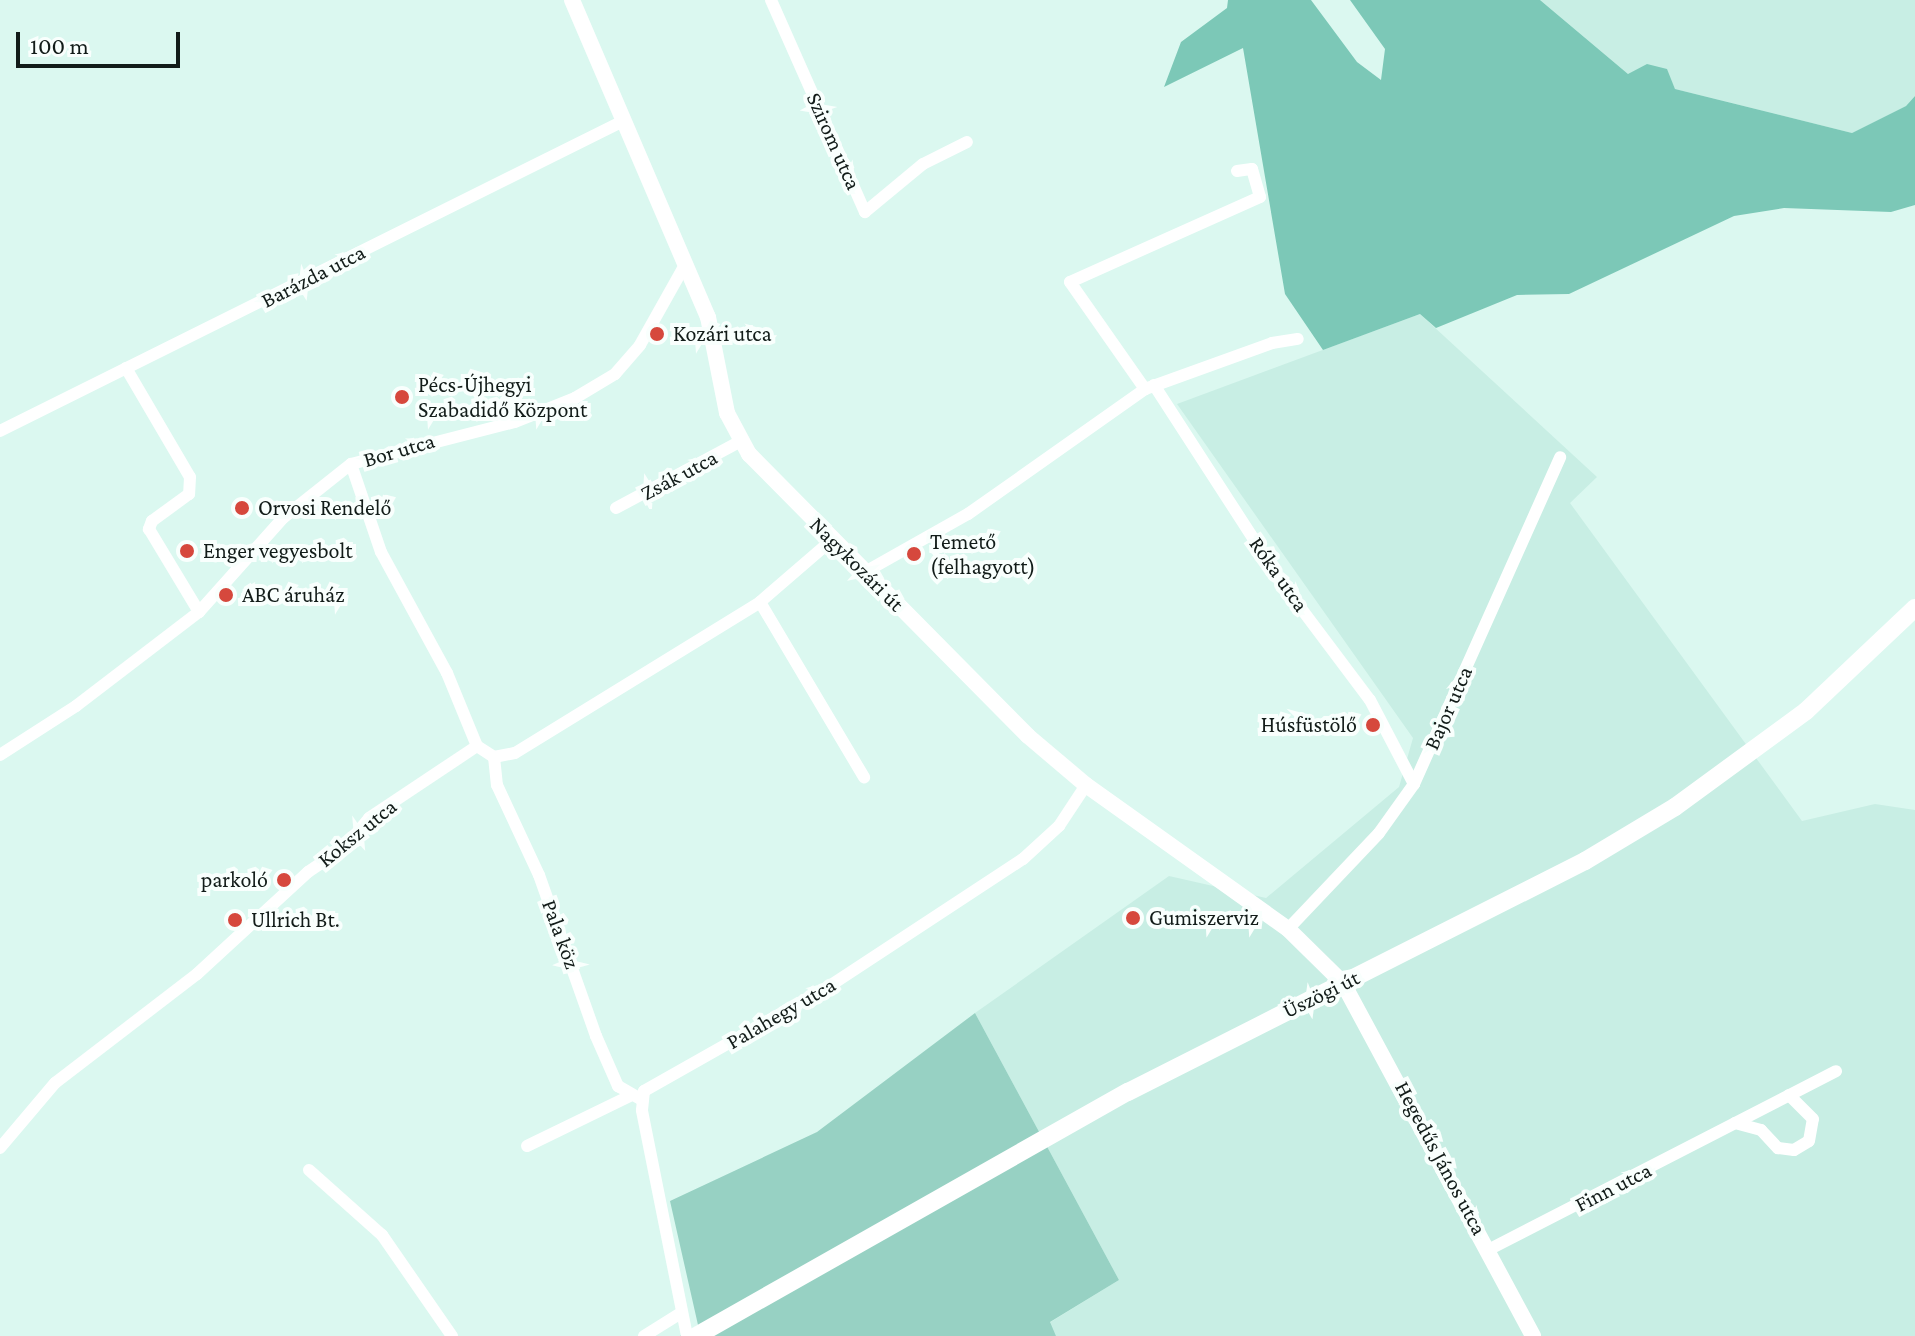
<!DOCTYPE html>
<html>
<head>
<meta charset="utf-8">
<style>
  body { margin:0 }
  #map { position:relative; width:1915px; height:1336px; overflow:hidden; background:#dbf8f0; font-family:"Crimson Pro",serif }
  div>[style] { position:absolute }
  .built>* { inset:0; background:#c8eee4 }
  .green>* { inset:0; background:#97d1c3 }
  .forest>* { inset:0; background:#7cc8b7 }
  .street>* { height:12px; margin:-6px; padding:0 6px; transform-origin:6px; border-radius:6px; background:#fff }
  .secondary>* { height:16px; margin:-8px; padding:0 8px; transform-origin:8px; border-radius:8px; background:#fff }
  .primary>* { height:18px; margin:-9px; padding:0 9px; transform-origin:9px; border-radius:9px; background:#fff }
  .dots>* { width:22px; height:22px; translate:-50% -50%; box-sizing:border-box; border:4px solid #f9fffd; border-radius:50% }
  span { translate:-50% -50%; white-space:nowrap; text-align:center; line-height:1.15; -webkit-text-stroke:8px #f9fffd; paint-order:stroke }
  .street-label { font-size:22px; color:#121c19 }
  .poi-label { font-size:22px; color:#121c19 }
  .left { translate:0 -50%; text-align:left }
  .right { translate:-100% -50%; text-align:right }
  .scale { position:absolute; left:16px; top:32px; width:164px; height:36px; box-sizing:border-box; border:4px solid #121c19; border-top:0; padding-left:10px; font-size:24px; line-height:28px; white-space:nowrap; color:#121c19; -webkit-text-stroke:6px #f9fffd; paint-order:stroke }
</style>
</head>
<body>
<div id="map">
  <div class="built">
    <div style="clip-path:polygon(1540px 0,1915px 0,1915px 96px,1906px 106px,1852px 133px,1675px 89px,1666px 69px,1628px 74px)"></div>
    <div style="clip-path:polygon(1420px 314px,1597px 477px,1570px 503px,1802px 821px,1875px 804px,1915px 810px,1915px 1336px,1056px 1336px,1049px 1323px,1119px 1280px,975px 1013px,1169px 876px,1266px 898px,1399px 787px,1413px 738px,1177px 404px)"></div>
  </div>
  <div class="green">
    <div style="clip-path:polygon(975px 1013px,1119px 1280px,1050px 1322px,1056px 1336px,680px 1336px,698px 1325px,670px 1201px,817px 1132px)"></div>
  </div>
  <div class="forest">
    <div style="clip-path:polygon(1228px 0,1311px 0,1357px 62px,1381px 80px,1385px 49px,1350px 0,1540px 0,1628px 74px,1647px 64px,1667px 69px,1675px 89px,1852px 133px,1906px 106px,1915px 96px,1915px 205px,1891px 212px,1784px 208px,1734px 216px,1569px 294px,1517px 295px,1436px 328px,1420px 314px,1323px 350px,1285px 294px,1243px 48px,1164px 87px,1181px 42px,1227px 8px)"></div>
  </div>
  <div class="street">
    <div style="left:771px;top:0;width:232px;rotate:66.1deg"></div>
    <div style="left:865px;top:212px;width:75px;rotate:-39.6deg"></div>
    <div style="left:923px;top:164px;width:49px;rotate:-26.6deg"></div>
    <div style="left:1237px;top:171px;width:15px;rotate:-8deg"></div>
    <div style="left:1252px;top:169px;width:29px;rotate:74deg"></div>
    <div style="left:1260px;top:197px;width:208px;rotate:155.9deg"></div>
    <div style="left:1070px;top:282px;width:131px;rotate:55deg"></div>
    <div style="left:1145px;top:389px;width:135px;rotate:-19.9deg"></div>
    <div style="left:1272px;top:343px;width:26px;rotate:-9deg"></div>
    <div style="left:126px;top:368px;width:126px;rotate:59.6deg"></div>
    <div style="left:190px;top:477px;width:17px;rotate:93deg"></div>
    <div style="left:189px;top:494px;width:46px;rotate:143.9deg"></div>
    <div style="left:152px;top:521px;width:9px;rotate:111deg"></div>
    <div style="left:149px;top:529px;width:97px;rotate:58.9deg"></div>
    <div style="left:1154px;top:385px;width:236px;rotate:57.1deg"></div>
    <div style="left:1282px;top:583px;width:146px;rotate:53.1deg"></div>
    <div style="left:1370px;top:700px;width:95px;rotate:62.4deg"></div>
    <div style="left:0;top:431px;width:698px;rotate:-26.45deg"></div>
    <div style="left:351px;top:464px;width:93px;rotate:71.2deg"></div>
    <div style="left:381px;top:552px;width:138px;rotate:61.4deg"></div>
    <div style="left:447px;top:673px;width:79px;rotate:67.7deg"></div>
    <div style="left:616px;top:508px;width:142px;rotate:-28.2deg"></div>
    <div style="left:865px;top:572px;width:118px;rotate:-29.4deg"></div>
    <div style="left:968px;top:514px;width:217px;rotate:-35.2deg"></div>
    <div style="left:760px;top:602px;width:204px;rotate:59.3deg"></div>
    <div style="left:0;top:755px;width:90px;rotate:-32.8deg"></div>
    <div style="left:76px;top:706px;width:155px;rotate:-37.4deg"></div>
    <div style="left:199px;top:612px;width:126px;rotate:-48.2deg"></div>
    <div style="left:283px;top:518px;width:87px;rotate:-38.5deg"></div>
    <div style="left:351px;top:464px;width:169px;rotate:-14.4deg"></div>
    <div style="left:515px;top:422px;width:65px;rotate:-21.8deg"></div>
    <div style="left:575px;top:398px;width:47px;rotate:-31deg"></div>
    <div style="left:615px;top:374px;width:38px;rotate:-49deg"></div>
    <div style="left:640px;top:345px;width:94px;rotate:-60.7deg"></div>
    <div style="left:494px;top:757px;width:28px;rotate:84deg"></div>
    <div style="left:497px;top:785px;width:99px;rotate:65deg"></div>
    <div style="left:539px;top:875px;width:171px;rotate:70.5deg"></div>
    <div style="left:596px;top:1036px;width:55px;rotate:66.3deg"></div>
    <div style="left:618px;top:1086px;width:28px;rotate:30deg"></div>
    <div style="left:1288px;top:929px;width:132px;rotate:-46.5deg"></div>
    <div style="left:1379px;top:833px;width:60px;rotate:-54.5deg"></div>
    <div style="left:1414px;top:784px;width:358px;rotate:-65.9deg"></div>
    <div style="left:1735px;top:1123px;width:27px;rotate:15deg"></div>
    <div style="left:1761px;top:1130px;width:25px;rotate:47deg"></div>
    <div style="left:1778px;top:1148px;width:16px;rotate:7deg"></div>
    <div style="left:1794px;top:1150px;width:17px;rotate:-31deg"></div>
    <div style="left:1809px;top:1141px;width:22px;rotate:-80deg"></div>
    <div style="left:1813px;top:1119px;width:34px;rotate:-135deg"></div>
    <div style="left:527px;top:1146px;width:114px;rotate:-25.9deg"></div>
    <div style="left:0;top:1148px;width:85px;rotate:-49.8deg"></div>
    <div style="left:55px;top:1083px;width:179px;rotate:-37.5deg"></div>
    <div style="left:197px;top:974px;width:151px;rotate:-42.6deg"></div>
    <div style="left:308px;top:872px;width:45px;rotate:-34deg"></div>
    <div style="left:345px;top:847px;width:38px;rotate:-50deg"></div>
    <div style="left:369px;top:818px;width:130px;rotate:-33.7deg"></div>
    <div style="left:477px;top:746px;width:20px;rotate:33deg"></div>
    <div style="left:494px;top:757px;width:21px;rotate:-11deg"></div>
    <div style="left:515px;top:753px;width:288px;rotate:-31.6deg"></div>
    <div style="left:760px;top:602px;width:96px;rotate:-40.8deg"></div>
    <div style="left:309px;top:1170px;width:98px;rotate:41.7deg"></div>
    <div style="left:382px;top:1235px;width:123px;rotate:55.3deg"></div>
    <div style="left:1490px;top:1249px;width:389px;rotate:-27.2deg"></div>
    <div style="left:644px;top:1336px;width:40px;rotate:-32deg"></div>
    <div style="left:687px;top:1336px;width:230px;rotate:-101.3deg"></div>
    <div style="left:642px;top:1110px;width:19px;rotate:-84deg"></div>
    <div style="left:644px;top:1091px;width:211px;rotate:-29.5deg"></div>
    <div style="left:828px;top:987px;width:233px;rotate:-33.3deg"></div>
    <div style="left:1023px;top:859px;width:49px;rotate:-42.5deg"></div>
    <div style="left:1059px;top:826px;width:49px;rotate:-56.6deg"></div>
  </div>
  <div class="secondary">
    <div style="left:572px;top:0;width:345px;rotate:66.8deg"></div>
    <div style="left:708px;top:317px;width:98px;rotate:78.8deg"></div>
    <div style="left:727px;top:413px;width:47px;rotate:61.8deg"></div>
    <div style="left:749px;top:454px;width:397px;rotate:45.3deg"></div>
    <div style="left:1028px;top:736px;width:76px;rotate:40.2deg"></div>
    <div style="left:1086px;top:785px;width:248px;rotate:35.5deg"></div>
    <div style="left:1288px;top:929px;width:77px;rotate:44.5deg"></div>
    <div style="left:1343px;top:983px;width:401px;rotate:61.7deg"></div>
  </div>
  <div class="primary">
    <div style="left:696px;top:1336px;width:496px;rotate:-29.5deg"></div>
    <div style="left:1128px;top:1092px;width:512px;rotate:-26.82deg"></div>
    <div style="left:1585px;top:861px;width:105px;rotate:-31deg"></div>
    <div style="left:1675px;top:807px;width:162px;rotate:-36.2deg"></div>
    <div style="left:1806px;top:711px;width:150px;rotate:-43.4deg"></div>
  </div>
  <div class="dots">
    <div style="left:657px;top:334px;background:#d6483d"></div>
    <div style="left:402px;top:397px;background:#d6483d"></div>
    <div style="left:242px;top:508px;background:#d6483d"></div>
    <div style="left:187px;top:551px;background:#d6483d"></div>
    <div style="left:914px;top:554px;background:#d6483d"></div>
    <div style="left:226px;top:595px;background:#d6483d"></div>
    <div style="left:1373px;top:725px;background:#d6483d"></div>
    <div style="left:284px;top:880px;background:#d6483d"></div>
    <div style="left:1133px;top:918px;background:#d6483d"></div>
    <div style="left:235px;top:920px;background:#d6483d"></div>
  </div>
  <div class="street-label">
    <span style="left:834px;top:141px;rotate:66deg">Szirom utca</span>
    <span style="left:313px;top:276px;rotate:-27deg">Barázda utca</span>
    <span style="left:399px;top:450px;rotate:-16deg">Bor utca</span>
    <span style="left:679px;top:475px;rotate:-28deg">Zsák utca</span>
    <span style="left:857px;top:564px;rotate:45deg">Nagykozári út</span>
    <span style="left:1279px;top:574px;rotate:55deg">Róka utca</span>
    <span style="left:1448px;top:708px;rotate:-66deg">Bajor utca</span>
    <span style="left:357px;top:833px;rotate:-39deg">Koksz utca</span>
    <span style="left:561px;top:934px;rotate:70deg">Pala köz</span>
    <span style="left:1321px;top:994px;rotate:-26deg">Üszögi út</span>
    <span style="left:781px;top:1013px;rotate:-30deg">Palahegy utca</span>
    <span style="left:1441px;top:1158px;rotate:62deg">Hegedűs János utca</span>
    <span style="left:1613px;top:1187px;rotate:-27deg">Finn utca</span>
  </div>
  <div class="poi-label">
    <span class="left" style="left:673px;top:334px">Kozári utca</span>
    <span class="left" style="left:418px;top:397px">Pécs-Újhegyi<br>Szabadidő Központ</span>
    <span class="left" style="left:258px;top:508px">Orvosi Rendelő</span>
    <span class="left" style="left:930px;top:554px">Temető<br>(felhagyott)</span>
    <span class="left" style="left:203px;top:551px">Enger vegyesbolt</span>
    <span class="left" style="left:242px;top:595px">ABC áruház</span>
    <span class="right" style="left:1357px;top:725px">Húsfüstölő</span>
    <span class="right" style="left:268px;top:880px">parkoló</span>
    <span class="left" style="left:1149px;top:918px">Gumiszerviz</span>
    <span class="left" style="left:251px;top:920px">Ullrich Bt.</span>
  </div>
  <div class="scale">100 m</div>
</div>
</body>
</html>
